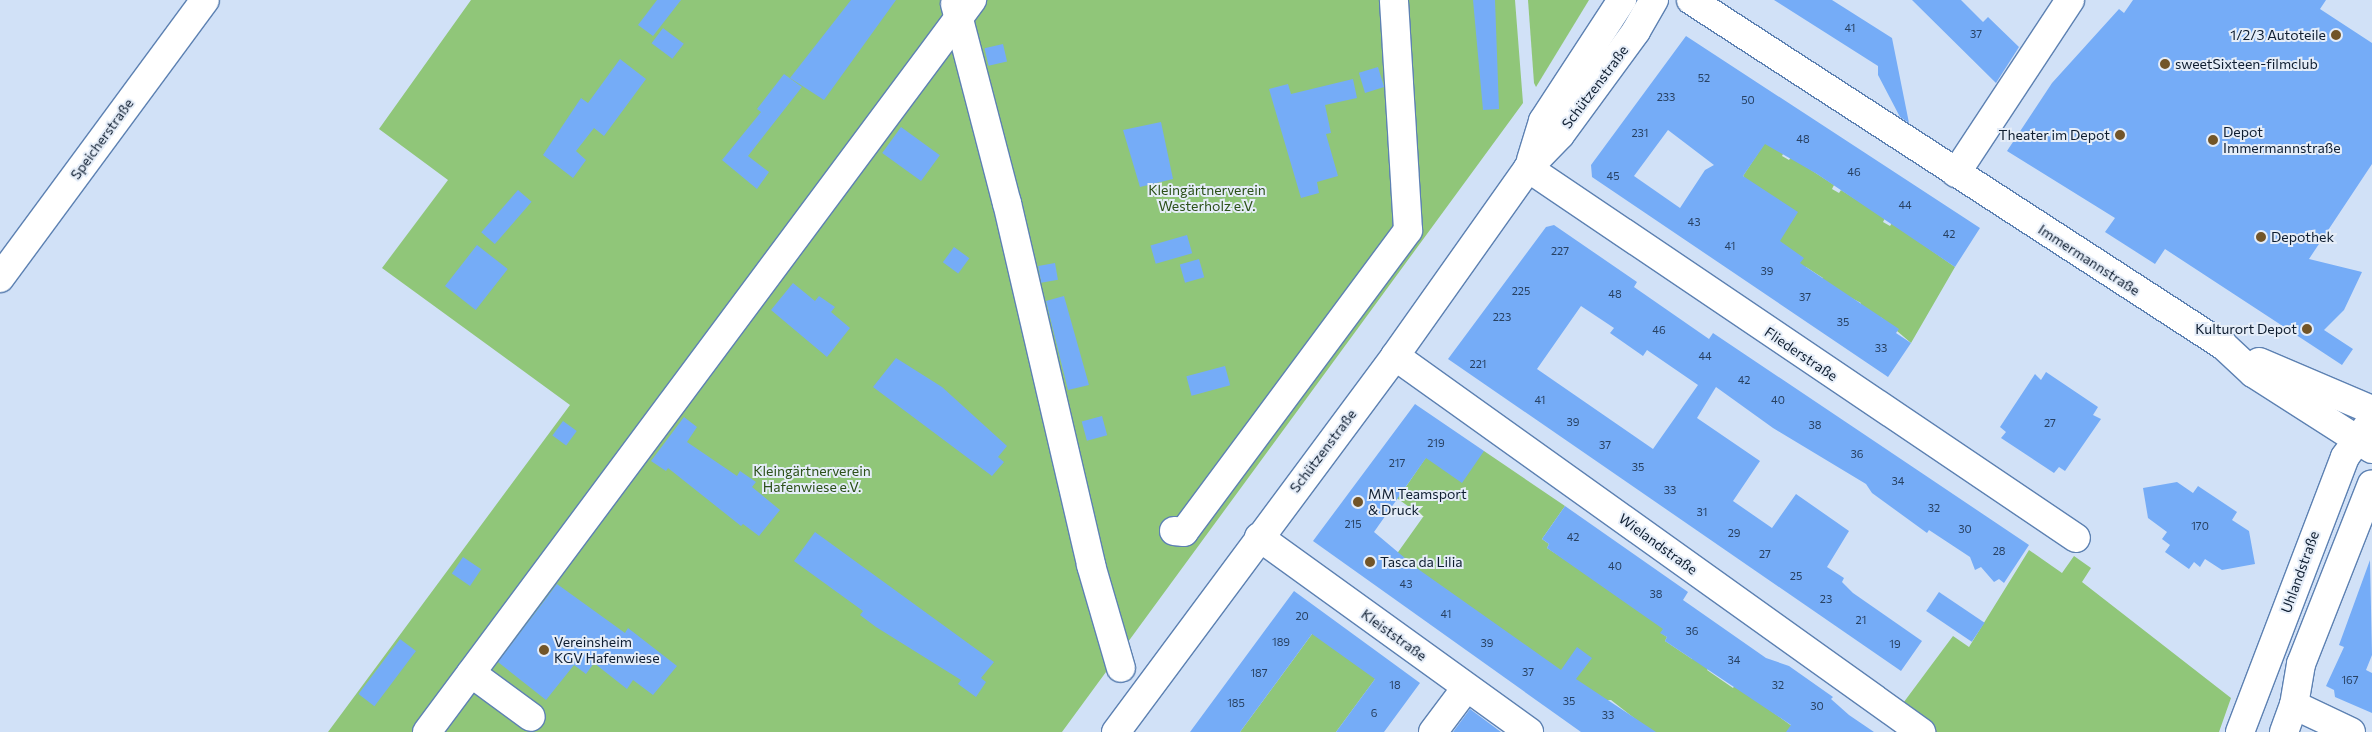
<!DOCTYPE html>
<html>
<head>
<meta charset="utf-8">
<style>
  body { margin:0 }
  #map { position:relative; width:2372px; height:732px; overflow:hidden; background:#d1e1f7; font-family:Commissioner,sans-serif }
  div>[style] { position:absolute }
  .green>* { inset:0; background:#90c679 }
  .building>* { inset:0; background:#75acf7; transform-origin:0 0 }
  .roads { filter:drop-shadow(1px 0 #5d81b2) drop-shadow(-1px 0 #5d81b2) drop-shadow(0 1px #5d81b2) drop-shadow(0 -1px #5d81b2) }
  .minor>* { height:28px; margin:-14px; padding:0 14px; transform-origin:14px; border-radius:14px; background:#fff }
  .dots>* { width:14px; height:14px; translate:-50% -50%; box-sizing:border-box; border:2px solid #e5edf8; border-radius:50% }
  span { translate:-50% -50%; white-space:nowrap; text-align:center; line-height:1.15; -webkit-text-stroke:4px #e5edf8; paint-order:stroke }
  .number-label { font-size:11px; color:#284162 }
  .number-label span { -webkit-text-stroke-width:0 }
  .poi-label { font-size:14px; color:#0e1d30 }
  .right { translate:-100% -50%; text-align:right }
  .left { translate:0 -50%; text-align:left }
  .street-label { font-size:14px; color:#0e1d30 }
  .park-label { font-size:14px; color:#2c5019 }
</style>
</head>
<body>
<div id="map">
  <div class="green">
    <div style="clip-path:polygon(471px 0,1515px 0,1523px 103px,1062px 732px,328px 732px,570px 405px,382px 268px,448px 180px,379px 129px)"></div>
    <div style="clip-path:polygon(1528px 0,1589px 0,1536px 87px,1534px 83px)"></div>
    <div style="clip-path:polygon(1766px 141px,1784px 152px,1782px 156px,1789px 160px,1791px 157px,1834px 185px,1832px 189px,1839px 193px,1841px 190px,1885px 218px,1883px 222px,1890px 226px,1892px 223px,1955px 267px,1911px 343px,1882px 318px,1859px 308px,1861px 303px,1821px 282px,1823px 278px,1806px 267px,1803px 270px,1707px 199px,1746px 179px,1743px 176px)"></div>
    <div style="clip-path:polygon(1431px 450px,1484px 451px,1565px 506px,1542px 539px,1549px 544px,1547px 548px,1666px 625px,1661px 633px,1667px 637px,1665px 641px,1692px 659px,1694px 656px,1709px 667px,1707px 670px,1733px 688px,1735px 685px,1800px 732px,1652px 732px,1611px 700px,1600px 701px,1396px 555px,1423px 517px,1394px 496px,1403px 491px)"></div>
    <div style="clip-path:polygon(2029px 550px,2062px 573px,2074px 556px,2091px 568px,2082px 582px,2231px 698px,2219px 732px,1921px 732px,1895px 714px,1953px 636px,1969px 647px)"></div>
    <div style="clip-path:polygon(1315px 630px,1378px 675px,1336px 732px,1240px 732px)"></div>
  </div>
  <div class="building">
    <div style="clip-path:polygon(657px 0,681px 0,653px 36px,638px 25px)"></div>
    <div style="clip-path:polygon(851px 0,896px 0,824px 100px,790px 78px)"></div>
    <div style="clip-path:polygon(1473px 0,1495px 0,1499px 109px,1483px 110px)"></div>
    <div style="clip-path:polygon(1774px 0,1832px 0,1892px 38px,1909px 123px,1900px 117px,1878px 75px,1878px 66px)"></div>
    <div style="clip-path:polygon(1912px 0,1961px 0,1983px 22px,1988px 17px,2019px 47px,1996px 83px)"></div>
    <div style="clip-path:polygon(2133px 0,2326px 0,2320px 9px,2372px 43px,2372px 164px,2309px 259px,2362px 272px,2344px 310px,2324px 330px,2353px 349px,2342px 365px,2165px 249px,2155px 264px,2105px 232px,2115px 218px,2007px 151px,2052px 83px,2119px 9px,2124px 13px)"></div>
    <div style="left:663px;top:28px;width:26px;height:19px;rotate:37deg"></div>
    <div style="clip-path:polygon(evenodd,1686px 36px,1980px 228px,1955px 267px,1817px 174px,1765px 144px,1743px 176px,1798px 212px,1780px 241px,1804px 258px,1800px 263px,1899px 329px,1896px 333px,1911px 343px,1888px 377px,1592px 177px,1591px 165px,1686px 36px,1668px 130px,1714px 165px,1705px 170px,1680px 208px,1634px 176px,1668px 130px)"></div>
    <div style="left:1003px;top:44px;width:18px;height:19px;rotate:77deg"></div>
    <div style="clip-path:polygon(620px 59px,646px 79px,604px 136px,594px 128px,576px 151px,586px 160px,573px 178px,543px 155px,581px 98px,588px 103px)"></div>
    <div style="left:1378px;top:67px;width:21px;height:20px;rotate:73deg"></div>
    <div style="clip-path:polygon(784px 74px,802px 87px,748px 156px,769px 172px,757px 189px,722px 160px,761px 112px,757px 109px)"></div>
    <div style="clip-path:polygon(1353px 79px,1357px 98px,1325px 105px,1331px 133px,1326px 134px,1338px 176px,1317px 182px,1319px 193px,1301px 198px,1269px 89px,1288px 84px,1291px 94px)"></div>
    <div style="clip-path:polygon(1161px 122px,1173px 179px,1140px 187px,1123px 130px)"></div>
    <div style="left:901px;top:127px;width:48px;height:32px;rotate:36deg"></div>
    <div style="left:518px;top:190px;width:18px;height:56px;rotate:41deg"></div>
    <div style="clip-path:polygon(evenodd,1554px 225px,1637px 282px,1634px 287px,1709px 339px,1713px 333px,2029px 545px,2004px 583px,1999px 579px,1994px 582px,1981px 567px,1975px 570px,1970px 557px,1929px 530px,1927px 533px,1872px 493px,1866px 484px,1773px 428px,1716px 387px,1697px 418px,1760px 461px,1733px 501px,1772px 528px,1796px 494px,1849px 531px,1827px 567px,1844px 578px,1842px 582px,1853px 593px,1922px 641px,1901px 671px,1448px 359px,1546px 227px,1554px 225px,1581px 306px,1614px 328px,1610px 333px,1643px 356px,1647px 350px,1698px 385px,1653px 449px,1537px 369px,1581px 306px)"></div>
    <div style="left:1187px;top:235px;width:19px;height:38px;rotate:74deg"></div>
    <div style="left:477px;top:245px;width:39px;height:52px;rotate:38deg"></div>
    <div style="left:954px;top:247px;width:19px;height:19px;rotate:36deg"></div>
    <div style="left:1199px;top:259px;width:19px;height:20px;rotate:74deg"></div>
    <div style="left:1055px;top:263px;width:17px;height:17px;rotate:80deg"></div>
    <div style="clip-path:polygon(793px 283px,815px 301px,819px 296px,835px 307px,831px 312px,850px 328px,827px 357px,771px 310px)"></div>
    <div style="clip-path:polygon(1064px 296px,1089px 385px,1068px 390px,1046px 301px)"></div>
    <div style="clip-path:polygon(896px 358px,942px 387px,1007px 446px,998px 457px,1004px 462px,992px 476px,873px 387px)"></div>
    <div style="left:1225px;top:366px;width:20px;height:40px;rotate:75deg"></div>
    <div style="clip-path:polygon(2046px 372px,2098px 407px,2093px 415px,2101px 419px,2065px 471px,2059px 467px,2054px 473px,2001px 438px,2006px 432px,2000px 427px,2035px 374px,2041px 380px)"></div>
    <div style="clip-path:polygon(1415px 404px,1484px 451px,1462px 483px,1426px 458px,1374px 532px,1418px 569px,1561px 670px,1577px 647px,1592px 658px,1576px 679px,1656px 732px,1581px 732px,1313px 541px)"></div>
    <div style="left:1102px;top:416px;width:20px;height:21px;rotate:75deg"></div>
    <div style="clip-path:polygon(684px 417px,697px 427px,687px 442px,737px 476px,740px 471px,756px 482px,752px 487px,780px 510px,759px 536px,743px 524px,741px 526px,668px 468px,666px 471px,651px 461px)"></div>
    <div style="left:563px;top:421px;width:17px;height:18px;rotate:36deg"></div>
    <div style="clip-path:polygon(2177px 482px,2193px 493px,2198px 486px,2237px 512px,2232px 520px,2249px 531px,2255px 564px,2222px 570px,2205px 559px,2200px 567px,2194px 562px,2189px 569px,2165px 552px,2170px 545px,2162px 539px,2167px 532px,2148px 518px,2143px 488px)"></div>
    <div style="clip-path:polygon(1565px 506px,1688px 592px,1683px 600px,1766px 658px,1789px 666px,1833px 697px,1831px 699px,1849px 715px,1874px 732px,1786px 732px,1791px 725px,1665px 641px,1667px 637px,1660px 633px,1663px 629px,1547px 548px,1549px 544px,1542px 539px)"></div>
    <div style="clip-path:polygon(815px 532px,994px 662px,981px 678px,986px 682px,976px 697px,958px 684px,961px 680px,876px 627px,860px 615px,863px 611px,794px 561px)"></div>
    <div style="left:463px;top:557px;width:22px;height:20px;rotate:34deg"></div>
    <div style="clip-path:polygon(2370px 560px,2372px 655px,2366px 670px,2372px 673px,2372px 713px,2335px 697px,2334px 690px,2326px 686px,2344px 647px,2339px 645px)"></div>
    <div style="clip-path:polygon(557px 584px,625px 633px,628px 628px,677px 666px,653px 695px,633px 680px,627px 689px,594px 663px,586px 674px,574px 665px,546px 700px,498px 662px)"></div>
    <div style="clip-path:polygon(1294px 591px,1420px 683px,1384px 732px,1336px 732px,1375px 679px,1312px 634px,1240px 732px,1190px 732px)"></div>
    <div style="left:1939px;top:592px;width:55px;height:23px;rotate:34deg"></div>
    <div style="left:400px;top:639px;width:20px;height:69px;rotate:37deg"></div>
    <div style="clip-path:polygon(1470px 709px,1501px 732px,1453px 732px)"></div>
  </div>
  <div class="roads">
    <div class="minor">
      <div style="left:1691px;top:0;width:635px;rotate:32.99deg"></div>
      <div style="left:2224px;top:346px;width:40px;rotate:43deg"></div>
      <div style="left:2253px;top:373px;width:141px;rotate:32.6deg"></div>
      <div style="left:955px;top:4px;width:206px;rotate:75.4deg"></div>
      <div style="left:1007px;top:203px;width:372px;rotate:76.9deg"></div>
      <div style="left:1091px;top:565px;width:107px;rotate:73.8deg"></div>
      <div style="left:1531px;top:160px;width:41px;rotate:-72.9deg"></div>
      <div style="left:1543px;top:121px;width:145px;rotate:-56.9deg"></div>
      <div style="left:1528px;top:168px;width:661px;rotate:34.03deg"></div>
      <div style="left:1956px;top:173px;width:207px;rotate:-56.6deg"></div>
      <div style="left:0;top:278px;width:345px;rotate:-53.6deg"></div>
      <div style="left:1395px;top:356px;width:647px;rotate:35.56deg"></div>
      <div style="left:2259px;top:362px;width:123px;rotate:23deg"></div>
      <div style="left:1174px;top:531px;width:10px;rotate:6deg"></div>
      <div style="left:1184px;top:532px;width:376px;rotate:-53.4deg"></div>
      <div style="left:1408px;top:230px;width:230px;rotate:-93.5deg"></div>
      <div style="left:1259px;top:537px;width:333px;rotate:35.8deg"></div>
      <div style="left:471px;top:673px;width:74px;rotate:36.3deg"></div>
      <div style="left:2294px;top:705px;width:63px;rotate:25.3deg"></div>
      <div style="left:427px;top:732px;width:913px;rotate:-53.33deg"></div>
      <div style="left:1116px;top:732px;width:468px;rotate:-53.4deg"></div>
      <div style="left:1395px;top:356px;width:230px;rotate:-54.7deg"></div>
      <div style="left:1528px;top:168px;width:46px;rotate:-45.9deg"></div>
      <div style="left:1560px;top:135px;width:129px;rotate:-53.8deg"></div>
      <div style="left:1636px;top:31px;width:36px;rotate:-60deg"></div>
      <div style="left:1433px;top:732px;width:55px;rotate:-53.1deg"></div>
      <div style="left:2240px;top:732px;width:294px;rotate:-69.1deg"></div>
      <div style="left:2345px;top:457px;width:46px;rotate:-53.9deg"></div>
      <div style="left:2284px;top:732px;width:29px;rotate:-70deg"></div>
      <div style="left:2294px;top:705px;width:42px;rotate:-80.3deg"></div>
      <div style="left:2301px;top:664px;width:193px;rotate:-68.5deg"></div>
    </div>
  </div>
  <div class="dots">
    <div style="left:2336px;top:35px;background:#725528"></div>
    <div style="left:2165px;top:64px;background:#725528"></div>
    <div style="left:2120px;top:135px;background:#725528"></div>
    <div style="left:2213px;top:140px;background:#725528"></div>
    <div style="left:2261px;top:237px;background:#725528"></div>
    <div style="left:2307px;top:329px;background:#725528"></div>
    <div style="left:1358px;top:502px;background:#725528"></div>
    <div style="left:1370px;top:562px;background:#725528"></div>
    <div style="left:544px;top:650px;background:#725528"></div>
  </div>
  <div class="number-label">
    <span style="left:1850px;top:28px">41</span>
    <span style="left:1976px;top:34px">37</span>
    <span style="left:1704px;top:78px">52</span>
    <span style="left:1666px;top:97px">233</span>
    <span style="left:1748px;top:100px">50</span>
    <span style="left:1640px;top:133px">231</span>
    <span style="left:1803px;top:139px">48</span>
    <span style="left:1854px;top:172px">46</span>
    <span style="left:1613px;top:176px">45</span>
    <span style="left:1905px;top:205px">44</span>
    <span style="left:1694px;top:222px">43</span>
    <span style="left:1949px;top:234px">42</span>
    <span style="left:1730px;top:246px">41</span>
    <span style="left:1560px;top:251px">227</span>
    <span style="left:1767px;top:271px">39</span>
    <span style="left:1521px;top:291px">225</span>
    <span style="left:1615px;top:294px">48</span>
    <span style="left:1805px;top:297px">37</span>
    <span style="left:1502px;top:317px">223</span>
    <span style="left:1843px;top:322px">35</span>
    <span style="left:1659px;top:330px">46</span>
    <span style="left:1881px;top:348px">33</span>
    <span style="left:1705px;top:356px">44</span>
    <span style="left:1478px;top:364px">221</span>
    <span style="left:1744px;top:380px">42</span>
    <span style="left:1540px;top:400px">41</span>
    <span style="left:1778px;top:400px">40</span>
    <span style="left:1573px;top:422px">39</span>
    <span style="left:2050px;top:423px">27</span>
    <span style="left:1815px;top:425px">38</span>
    <span style="left:1436px;top:443px">219</span>
    <span style="left:1605px;top:445px">37</span>
    <span style="left:1857px;top:454px">36</span>
    <span style="left:1397px;top:463px">217</span>
    <span style="left:1638px;top:467px">35</span>
    <span style="left:1898px;top:481px">34</span>
    <span style="left:1670px;top:490px">33</span>
    <span style="left:1934px;top:508px">32</span>
    <span style="left:1702px;top:512px">31</span>
    <span style="left:1353px;top:524px">215</span>
    <span style="left:2200px;top:526px">170</span>
    <span style="left:1965px;top:529px">30</span>
    <span style="left:1734px;top:533px">29</span>
    <span style="left:1573px;top:537px">42</span>
    <span style="left:1999px;top:551px">28</span>
    <span style="left:1765px;top:554px">27</span>
    <span style="left:1615px;top:566px">40</span>
    <span style="left:1796px;top:576px">25</span>
    <span style="left:1406px;top:584px">43</span>
    <span style="left:1656px;top:594px">38</span>
    <span style="left:1826px;top:599px">23</span>
    <span style="left:1446px;top:614px">41</span>
    <span style="left:1302px;top:616px">20</span>
    <span style="left:1861px;top:620px">21</span>
    <span style="left:1692px;top:631px">36</span>
    <span style="left:1281px;top:642px">189</span>
    <span style="left:1487px;top:643px">39</span>
    <span style="left:1895px;top:644px">19</span>
    <span style="left:1734px;top:660px">34</span>
    <span style="left:1528px;top:672px">37</span>
    <span style="left:1259px;top:673px">187</span>
    <span style="left:2350px;top:680px">167</span>
    <span style="left:1395px;top:685px">18</span>
    <span style="left:1778px;top:685px">32</span>
    <span style="left:1569px;top:701px">35</span>
    <span style="left:1236px;top:703px">185</span>
    <span style="left:1817px;top:706px">30</span>
    <span style="left:1374px;top:713px">6</span>
    <span style="left:1608px;top:715px">33</span>
  </div>
  <div class="poi-label">
    <span class="right" style="left:2326px;top:35px">1/2/3 Autoteile</span>
    <span class="left" style="left:2175px;top:64px">sweetSixteen-filmclub</span>
    <span class="left" style="left:2223px;top:140px">Depot<br>Immermannstraße</span>
    <span class="right" style="left:2110px;top:135px">Theater im Depot</span>
    <span class="left" style="left:2271px;top:237px">Depothek</span>
    <span class="right" style="left:2297px;top:329px">Kulturort Depot</span>
    <span class="left" style="left:1368px;top:502px">MM Teamsport<br>&amp; Druck</span>
    <span class="left" style="left:1380px;top:562px">Tasca da Lilia</span>
    <span class="left" style="left:554px;top:650px">Vereinsheim<br>KGV Hafenwiese</span>
  </div>
  <div class="street-label">
    <span style="left:1595px;top:87px;rotate:-53deg">Schützenstraße</span>
    <span style="left:102px;top:139px;rotate:-54deg">Speicherstraße</span>
    <span style="left:2089px;top:260px;rotate:33deg">Immermannstraße</span>
    <span style="left:1801px;top:354px;rotate:34deg">Fliederstraße</span>
    <span style="left:1323px;top:451px;rotate:-53deg">Schützenstraße</span>
    <span style="left:1658px;top:544px;rotate:36deg">Wielandstraße</span>
    <span style="left:2300px;top:572px;rotate:-70deg">Uhlandstraße</span>
    <span style="left:1394px;top:635px;rotate:36deg">Kleiststraße</span>
  </div>
  <div class="park-label">
    <span style="left:1207px;top:198px">Kleingärtnerverein<br>Westerholz e.V.</span>
    <span style="left:812px;top:479px">Kleingärtnerverein<br>Hafenwiese e.V.</span>
  </div>
</div>
</body>
</html>
